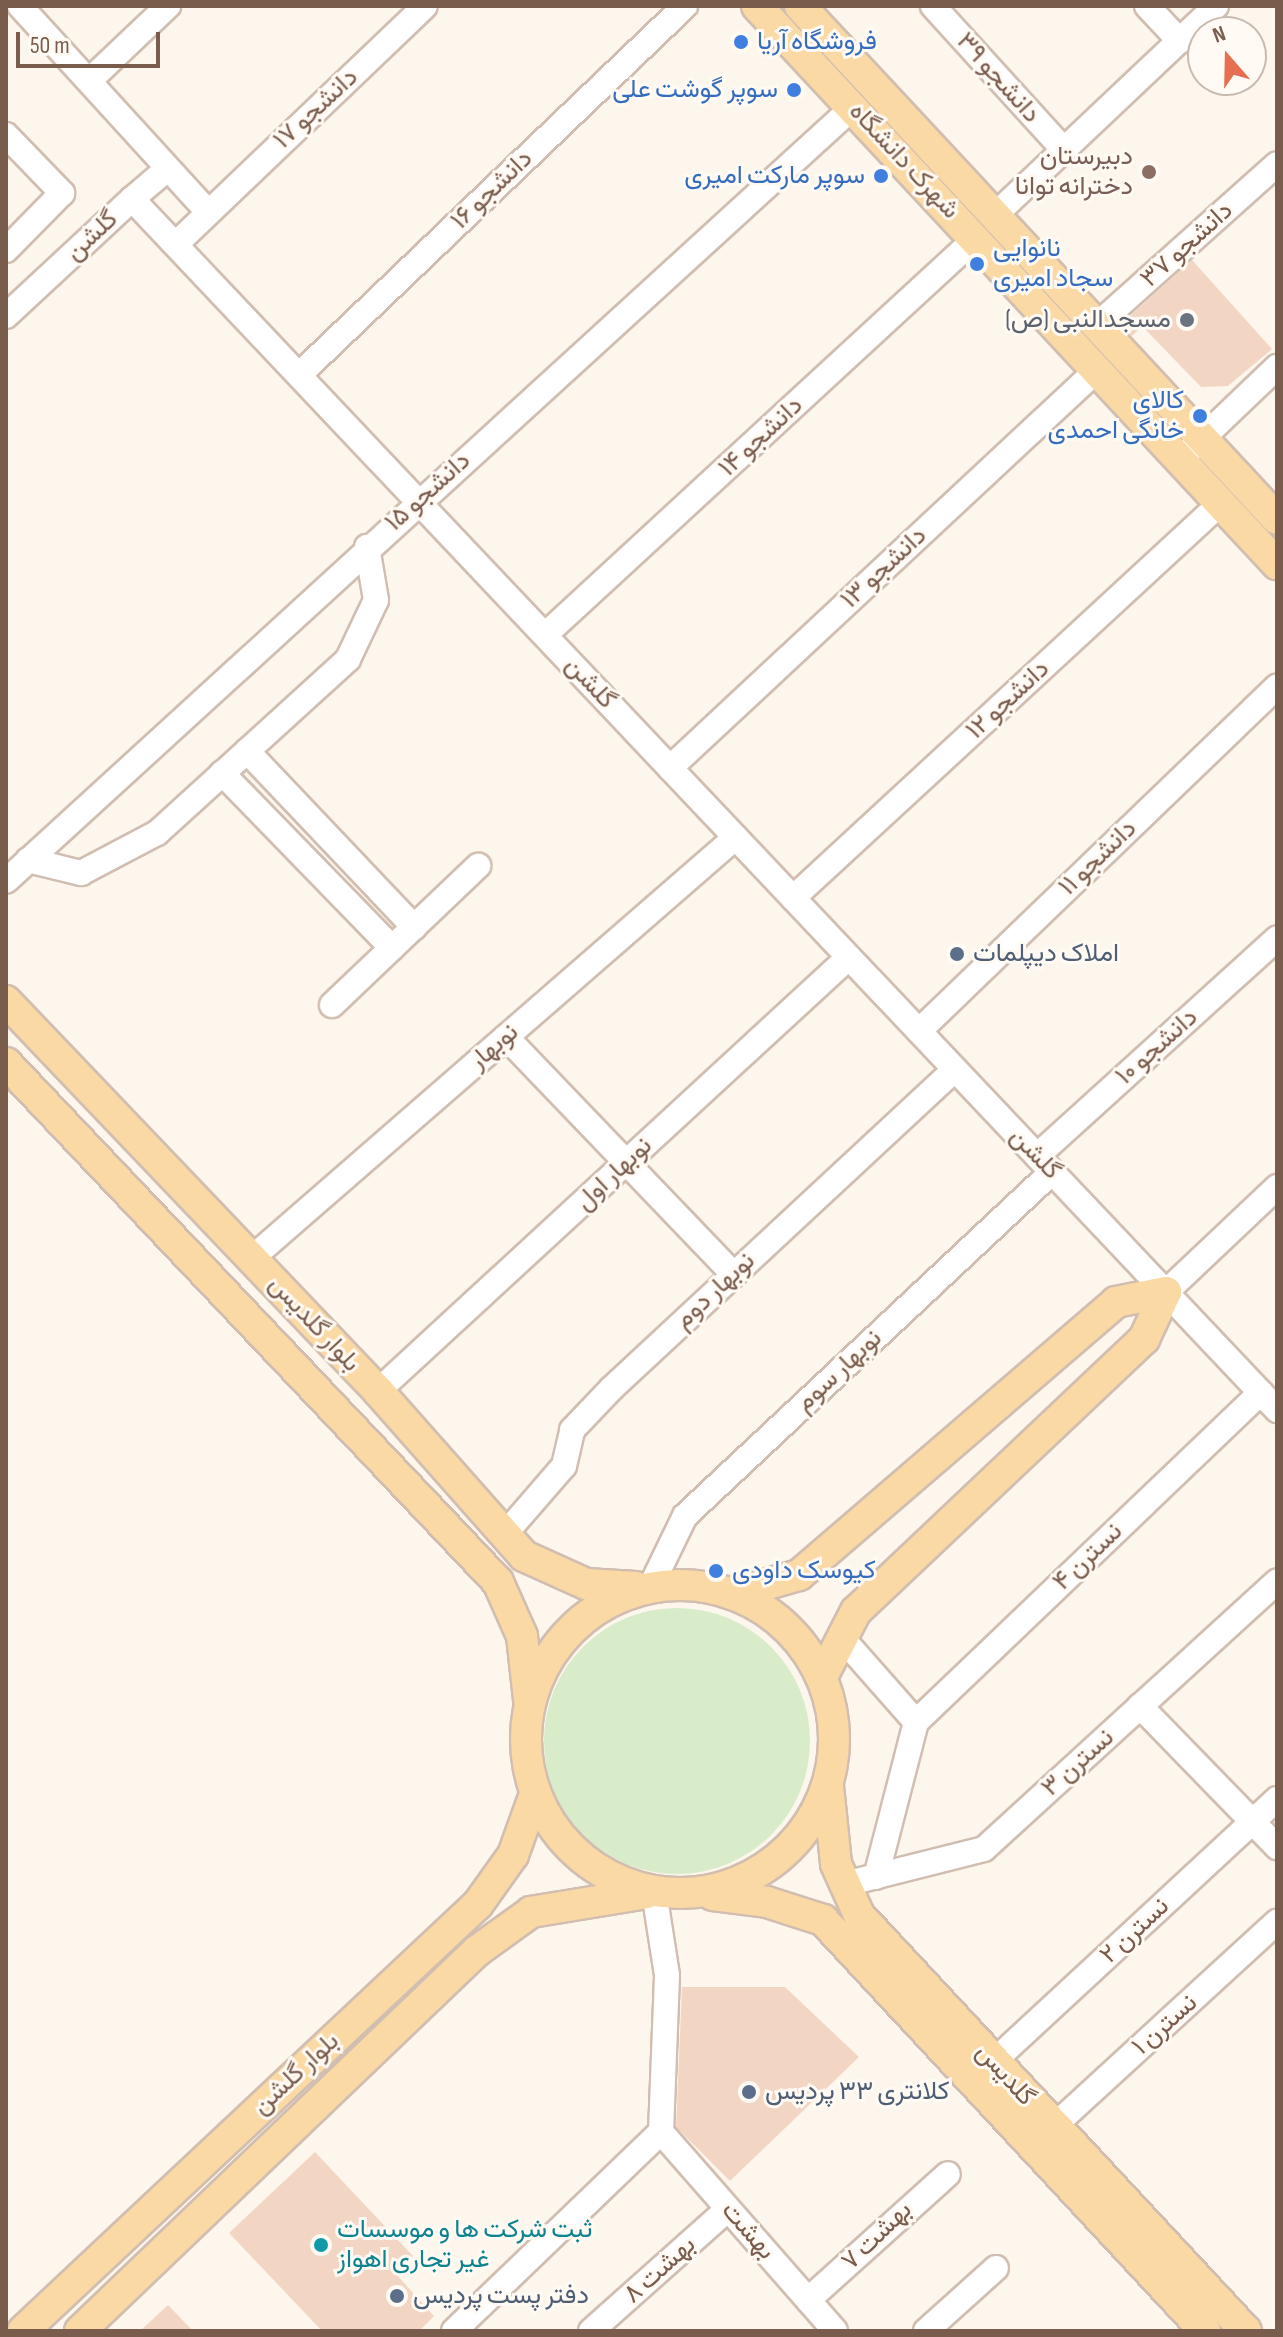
<!DOCTYPE html>
<html>
<head>
<meta charset="utf-8">
<style>
  body { margin:0 }
  #map { position:relative; width:1283px; height:2337px; overflow:hidden; background:#fdf6ec; font-family:"Sofia Sans Condensed",Vazirmatn,sans-serif }
  div>[style] { position:absolute }
  .green>* { inset:0; background:#d8ecc9 }
  .round { border-radius:50% }
  .building>* { inset:0; background:#f3d5c3 }
  .roads { filter:drop-shadow(2px 0 #d1beb0) drop-shadow(-2px 0 #d1beb0) drop-shadow(0 2px #d1beb0) drop-shadow(0 -2px #d1beb0) }
  .minor>* { height:24px; margin:-12px; padding:0 12px; transform-origin:12px; border-radius:12px; background:#fff }
  .major>* { height:30px; margin:-15px; padding:0 15px; transform-origin:15px; border-radius:15px; background:#fbd9a5 }
  .major>.ring { margin:-15px; padding:0; box-sizing:content-box; background:none; border:30px solid #fbd9a5; border-radius:50% }
  .dots>* { width:22px; height:22px; translate:-50% -50%; box-sizing:border-box; border:4px solid #fffaf3; border-radius:50% }
  span { translate:-50% -50%; white-space:nowrap; text-align:center; line-height:1.15; -webkit-text-stroke:6px #fffaf3; paint-order:stroke }
  .shop-label { font-size:26px; color:#366cbe }
  .left { translate:0 -50%; text-align:left }
  .right { translate:-100% -50%; text-align:right }
  .street-label { font-size:26px; color:#7a5c4d }
  .education-label { font-size:26px; color:#785e54 }
  .worship-label { font-size:26px; color:#5b616d }
  .service-label { font-size:26px; color:#4e5e75 }
  .culture-label { font-size:26px; color:#0d838f }
  .frame { position:absolute; inset:0; border:8px solid #7a5c4d; pointer-events:none }
  .north { position:absolute; left:1187px; top:16px; width:80px; height:80px; box-sizing:border-box; background:#fffaf3; border:2px solid #cabbb1; border-radius:50%; rotate:340deg; font-size:22px; font-weight:700; line-height:32px; text-align:center; color:#7a5c4d }
  .north::after { content:''; display:block; margin:auto; width:28px; height:36px; background:#e76f51; clip-path:polygon(50% 0,100% 100%,50% 72%,0 100%) }
  .scale { position:absolute; left:16px; top:32px; width:144px; height:36px; box-sizing:border-box; border:4px solid #7a5c4d; border-top:0; padding-left:10px; font-size:24px; line-height:28px; white-space:nowrap; color:#7a5c4d; -webkit-text-stroke:6px #fffaf3; paint-order:stroke }
</style>
</head>
<body>
<div id="map">
  <div class="green">
    <div class="round" style="left:544px;top:1608px;width:266px;height:266px"></div>
  </div>
  <div class="building">
    <div style="clip-path:polygon(1192px 260px,1272px 349px,1228px 386px,1201px 387px,1142px 326px,1132px 336px,1125px 329px,1129px 317px)"></div>
    <div style="clip-path:polygon(682px 1987px,785px 1987px,859px 2057px,730px 2181px,676px 2127px)"></div>
    <div style="clip-path:polygon(315px 2152px,413px 2256px,395px 2273px,434px 2316px,419px 2331px,322px 2331px,229px 2233px)"></div>
    <div style="clip-path:polygon(168px 2305px,193px 2331px,140px 2331px)"></div>
  </div>
  <div class="roads">
    <div class="minor">
      <div style="left:20px;top:6px;width:279px;rotate:47.6deg"></div>
      <div style="left:933px;top:6px;width:195px;rotate:47.7deg"></div>
      <div style="left:1147px;top:6px;width:48px;rotate:46.7deg"></div>
      <div style="left:90px;top:80px;width:108px;rotate:-43.5deg"></div>
      <div style="left:6px;top:135px;width:81px;rotate:46deg"></div>
      <div style="left:62px;top:193px;width:80px;rotate:134.5deg"></div>
      <div style="left:132px;top:199px;width:45px;rotate:-40.5deg"></div>
      <div style="left:995px;top:215px;width:304px;rotate:-43.4deg"></div>
      <div style="left:176px;top:244px;width:344px;rotate:-43.7deg"></div>
      <div style="left:6px;top:316px;width:172px;rotate:-42.9deg"></div>
      <div style="left:132px;top:199px;width:1667px;rotate:46.6deg"></div>
      <div style="left:1097px;top:325px;width:241px;rotate:-41.8deg"></div>
      <div style="left:299px;top:375px;width:534px;rotate:-43.71deg"></div>
      <div style="left:1189px;top:451px;width:122px;rotate:-43.7deg"></div>
      <div style="left:545px;top:635px;width:586px;rotate:-42.65deg"></div>
      <div style="left:247px;top:751px;width:243px;rotate:46.5deg"></div>
      <div style="left:670px;top:768px;width:585px;rotate:-42.99deg"></div>
      <div style="left:222px;top:773px;width:244px;rotate:45.8deg"></div>
      <div style="left:28px;top:860px;width:55px;rotate:13.8deg"></div>
      <div style="left:81px;top:873px;width:86px;rotate:-27.8deg"></div>
      <div style="left:157px;top:833px;width:258px;rotate:-42.3deg"></div>
      <div style="left:348px;top:659px;width:65px;rotate:-64.6deg"></div>
      <div style="left:376px;top:600px;width:54px;rotate:-99.6deg"></div>
      <div style="left:6px;top:881px;width:1147px;rotate:-42.42deg"></div>
      <div style="left:793px;top:898px;width:584px;rotate:-42.71deg"></div>
      <div style="left:332px;top:1005px;width:202px;rotate:-43.6deg"></div>
      <div style="left:919px;top:1031px;width:497px;rotate:-43.9deg"></div>
      <div style="left:506px;top:1037px;width:328px;rotate:46.2deg"></div>
      <div style="left:1037px;top:1156px;width:324px;rotate:-42.2deg"></div>
      <div style="left:252px;top:1258px;width:641px;rotate:-41.02deg"></div>
      <div style="left:1166px;top:1292px;width:153px;rotate:-43.4deg"></div>
      <div style="left:378px;top:1391px;width:640px;rotate:-42.66deg"></div>
      <div style="left:505px;top:1534px;width:90px;rotate:-49.1deg"></div>
      <div style="left:564px;top:1466px;width:37px;rotate:-77deg"></div>
      <div style="left:572px;top:1430px;width:58px;rotate:-46.4deg"></div>
      <div style="left:612px;top:1388px;width:468px;rotate:-42.9deg"></div>
      <div style="left:650px;top:1588px;width:80px;rotate:-64.1deg"></div>
      <div style="left:685px;top:1516px;width:503px;rotate:-43.15deg"></div>
      <div style="left:842px;top:1638px;width:112px;rotate:48.6deg"></div>
      <div style="left:916px;top:1722px;width:160px;rotate:104.5deg"></div>
      <div style="left:1140px;top:1706px;width:197px;rotate:45.8deg"></div>
      <div style="left:916px;top:1722px;width:477px;rotate:-43.7deg"></div>
      <div style="left:845px;top:1884px;width:143px;rotate:-14.1deg"></div>
      <div style="left:984px;top:1849px;width:397px;rotate:-42.4deg"></div>
      <div style="left:993px;top:2062px;width:387px;rotate:-42.8deg"></div>
      <div style="left:1053px;top:2127px;width:304px;rotate:-42.5deg"></div>
      <div style="left:661px;top:2132px;width:264px;rotate:48.8deg"></div>
      <div style="left:808px;top:2300px;width:188px;rotate:-42deg"></div>
      <div style="left:454px;top:2331px;width:287px;rotate:-43.9deg"></div>
      <div style="left:661px;top:2132px;width:157px;rotate:-87.8deg"></div>
      <div style="left:667px;top:1975px;width:84px;rotate:-98.9deg"></div>
      <div style="left:591px;top:2331px;width:183px;rotate:-41.7deg"></div>
      <div style="left:926px;top:2331px;width:94px;rotate:-42deg"></div>
    </div>
    <div class="major">
      <div style="left:757px;top:6px;width:763px;rotate:47.02deg"></div>
      <div style="left:800px;top:6px;width:700px;rotate:47.08deg"></div>
      <div style="left:6px;top:1001px;width:539px;rotate:46.35deg"></div>
      <div style="left:378px;top:1391px;width:220px;rotate:48.5deg"></div>
      <div style="left:524px;top:1556px;width:68px;rotate:24.3deg"></div>
      <div style="left:586px;top:1584px;width:50px;rotate:3.4deg"></div>
      <div style="left:6px;top:1063px;width:715px;rotate:46.53deg"></div>
      <div style="left:498px;top:1582px;width:59px;rotate:66deg"></div>
      <div style="left:522px;top:1636px;width:63px;rotate:83.7deg"></div>
      <div class="ring" style="left:526px;top:1585px;width:278px;height:278px"></div>
      <div style="left:733px;top:1594px;width:69px;rotate:-16.1deg"></div>
      <div style="left:799px;top:1575px;width:418px;rotate:-40.7deg"></div>
      <div style="left:1116px;top:1302px;width:51px;rotate:-11.3deg"></div>
      <div style="left:1166px;top:1292px;width:52px;rotate:115.1deg"></div>
      <div style="left:1144px;top:1339px;width:396px;rotate:136.6deg"></div>
      <div style="left:856px;top:1611px;width:74px;rotate:117.3deg"></div>
      <div style="left:828px;top:1786px;width:78px;rotate:84.1deg"></div>
      <div style="left:836px;top:1864px;width:56px;rotate:65.7deg"></div>
      <div style="left:859px;top:1915px;width:568px;rotate:47.07deg"></div>
      <div style="left:713px;top:1895px;width:54px;rotate:7.4deg"></div>
      <div style="left:767px;top:1902px;width:59px;rotate:17.8deg"></div>
      <div style="left:823px;top:1920px;width:561px;rotate:47.09deg"></div>
      <div style="left:23px;top:2331px;width:624px;rotate:-43.18deg"></div>
      <div style="left:478px;top:1904px;width:60px;rotate:-54.5deg"></div>
      <div style="left:513px;top:1855px;width:65px;rotate:-70.2deg"></div>
      <div style="left:80px;top:2331px;width:550px;rotate:-43.75deg"></div>
      <div style="left:477px;top:1951px;width:67px;rotate:-35.8deg"></div>
      <div style="left:531px;top:1912px;width:118px;rotate:-9.3deg"></div>
    </div>
  </div>
  <div class="dots">
    <div style="left:741px;top:42px;background:#3f7fe0"></div>
    <div style="left:794px;top:90px;background:#3f7fe0"></div>
    <div style="left:1149px;top:172px;background:#8d6e63"></div>
    <div style="left:881px;top:176px;background:#3f7fe0"></div>
    <div style="left:977px;top:264px;background:#3f7fe0"></div>
    <div style="left:1187px;top:320px;background:#6b7280"></div>
    <div style="left:1200px;top:416px;background:#3f7fe0"></div>
    <div style="left:957px;top:954px;background:#5c6f8a"></div>
    <div style="left:716px;top:1571px;background:#3f7fe0"></div>
    <div style="left:749px;top:2092px;background:#5c6f8a"></div>
    <div style="left:321px;top:2245px;background:#0f9aa8"></div>
    <div style="left:397px;top:2296px;background:#5c6f8a"></div>
  </div>
  <div class="shop-label">
    <span class="left" style="left:757px;top:42px">فروشگاه آریا</span>
    <span class="right" style="left:778px;top:90px">سوپر گوشت علی</span>
    <span class="right" style="left:865px;top:176px">سوپر مارکت امیری</span>
    <span class="left" style="left:993px;top:264px">نانوایی<br>سجاد امیری</span>
    <span class="right" style="left:1184px;top:416px">کالای<br>خانگی احمدی</span>
    <span class="left" style="left:732px;top:1571px">کیوسک داودی</span>
  </div>
  <div class="street-label">
    <span style="left:998px;top:78px;rotate:48deg">دانشجو ۳۹</span>
    <span style="left:316px;top:109px;rotate:-43deg">دانشجو ۱۷</span>
    <span style="left:904px;top:161px;rotate:47deg">شهرک دانشگاه</span>
    <span style="left:492px;top:190px;rotate:-44deg">دانشجو ۱۶</span>
    <span style="left:92px;top:236px;rotate:-43deg">گلشن</span>
    <span style="left:1187px;top:245px;rotate:-42deg">دانشجو ۳۷</span>
    <span style="left:761px;top:437px;rotate:-43deg">دانشجو ۱۴</span>
    <span style="left:428px;top:492px;rotate:-42deg">دانشجو ۱۵</span>
    <span style="left:884px;top:568px;rotate:-43deg">دانشجو ۱۳</span>
    <span style="left:590px;top:683px;rotate:47deg">گلشن</span>
    <span style="left:1008px;top:700px;rotate:-43deg">دانشجو ۱۲</span>
    <span style="left:1098px;top:858px;rotate:-44deg">دانشجو ۱۱</span>
    <span style="left:494px;top:1047px;rotate:-41deg">نوبهار</span>
    <span style="left:1157px;top:1047px;rotate:-42deg">دانشجو ۱۰</span>
    <span style="left:1035px;top:1154px;rotate:46deg">گلشن</span>
    <span style="left:614px;top:1174px;rotate:-43deg">نوبهار اول</span>
    <span style="left:715px;top:1291px;rotate:-43deg">نوبهار دوم</span>
    <span style="left:314px;top:1324px;rotate:47deg">بلوار گلدیس</span>
    <span style="left:839px;top:1371px;rotate:-43deg">نوبهار سوم</span>
    <span style="left:1088px;top:1557px;rotate:-44deg">نسترن ۴</span>
    <span style="left:1078px;top:1763px;rotate:-42deg">نسترن ۳</span>
    <span style="left:1135px;top:1931px;rotate:-43deg">نسترن ۲</span>
    <span style="left:1165px;top:2025px;rotate:-42deg">نسترن ۱</span>
    <span style="left:296px;top:2074px;rotate:-43deg">بلوار گلشن</span>
    <span style="left:1005px;top:2075px;rotate:48deg">گلدیس</span>
    <span style="left:748px;top:2231px;rotate:49deg">بهشت</span>
    <span style="left:877px;top:2236px;rotate:-44deg">بهشت ۷</span>
    <span style="left:660px;top:2270px;rotate:-42deg">بهشت ۸</span>
  </div>
  <div class="education-label">
    <span class="right" style="left:1133px;top:172px">دبیرستان<br>دخترانه توانا</span>
  </div>
  <div class="worship-label">
    <span class="right" style="left:1171px;top:320px">مسجدالنبی (ص)</span>
  </div>
  <div class="service-label">
    <span class="left" style="left:973px;top:954px">املاک دیپلمات</span>
    <span class="left" style="left:765px;top:2092px">کلانتری ۳۳ پردیس</span>
    <span class="left" style="left:413px;top:2296px">دفتر پست پردیس</span>
  </div>
  <div class="culture-label">
    <span class="left" style="left:337px;top:2245px">ثبت شرکت ها و موسسات<br>غیر تجاری اهواز</span>
  </div>
  <div class="frame"></div>
  <div class="north">N</div>
  <div class="scale">50 m</div>
</div>
</body>
</html>
